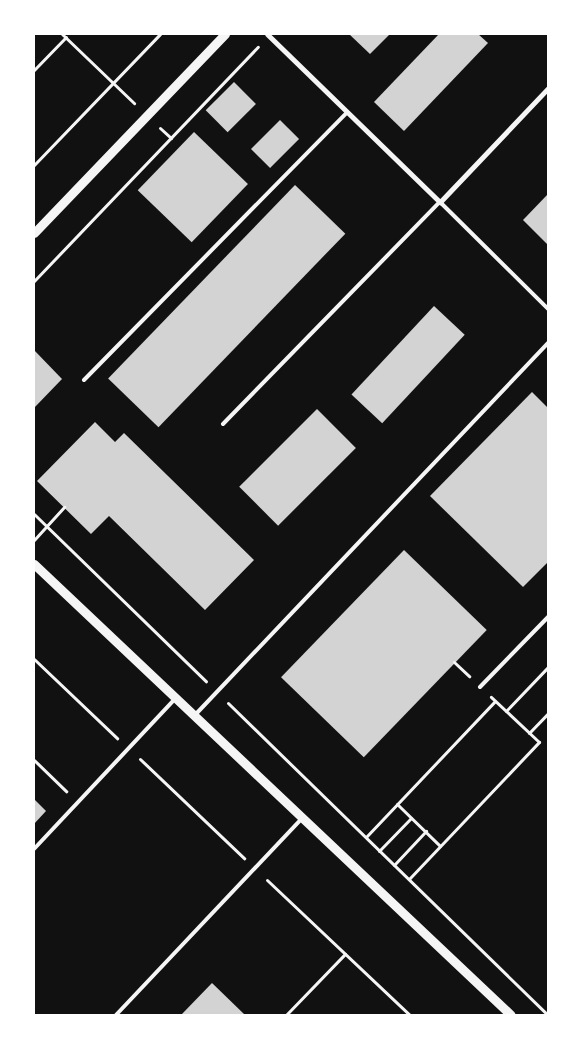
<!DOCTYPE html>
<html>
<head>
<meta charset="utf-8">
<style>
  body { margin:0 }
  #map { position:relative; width:582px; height:1049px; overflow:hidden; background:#111; font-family:"Golos Text",sans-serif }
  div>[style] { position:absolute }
  .building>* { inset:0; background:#d3d3d3; transform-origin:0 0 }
  .path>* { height:3px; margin:-1.5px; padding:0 1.5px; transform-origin:1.5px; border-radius:1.5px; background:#f5f5f5 }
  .service>* { height:4px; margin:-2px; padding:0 2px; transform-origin:2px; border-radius:2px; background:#f5f5f5 }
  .minor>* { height:5px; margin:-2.5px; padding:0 2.5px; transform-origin:2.5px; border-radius:2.5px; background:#f5f5f5 }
  .tertiary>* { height:9px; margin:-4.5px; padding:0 4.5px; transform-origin:4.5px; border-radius:4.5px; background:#f5f5f5 }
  span { translate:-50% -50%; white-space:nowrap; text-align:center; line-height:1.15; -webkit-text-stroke:5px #fff; paint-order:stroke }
  .frame { position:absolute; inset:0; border:35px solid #fff; pointer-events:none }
</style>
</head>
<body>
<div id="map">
  <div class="building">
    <div style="clip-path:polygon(349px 34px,390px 34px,370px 54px)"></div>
    <div style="clip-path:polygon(439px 34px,478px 34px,488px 43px,404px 131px,374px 102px)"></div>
    <div style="left:234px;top:82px;width:31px;height:40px;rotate:45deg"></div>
    <div style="left:280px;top:120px;width:27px;height:41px;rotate:45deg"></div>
    <div style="left:194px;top:132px;width:75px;height:81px;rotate:44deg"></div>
    <div style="left:295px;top:185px;width:70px;height:269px;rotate:44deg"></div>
    <div style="clip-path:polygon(548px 194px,548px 245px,523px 220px)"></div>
    <div style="left:434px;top:306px;width:42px;height:121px;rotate:43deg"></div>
    <div style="clip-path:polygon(34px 350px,62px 379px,34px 408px)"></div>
    <div style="clip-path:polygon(532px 392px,548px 408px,548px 562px,523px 587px,430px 496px)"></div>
    <div style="left:317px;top:409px;width:55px;height:110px;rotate:45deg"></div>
    <div style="clip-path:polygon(95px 422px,115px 442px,124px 433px,254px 560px,205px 610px,109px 516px,91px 534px,37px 481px)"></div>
    <div style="left:404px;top:550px;width:115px;height:177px;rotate:44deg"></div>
    <div style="clip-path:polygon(34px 799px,46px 811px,34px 824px)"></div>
    <div style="clip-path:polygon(212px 983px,245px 1015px,181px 1015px)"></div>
  </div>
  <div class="path">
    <div style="left:62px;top:34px;width:100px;rotate:43.8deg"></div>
    <div style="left:34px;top:70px;width:46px;rotate:-45.9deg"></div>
    <div style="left:160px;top:128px;width:15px;rotate:42deg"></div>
    <div style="left:34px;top:165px;width:182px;rotate:-46.1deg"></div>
    <div style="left:34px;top:281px;width:324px;rotate:-46.3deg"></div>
    <div style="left:34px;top:514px;width:240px;rotate:44.2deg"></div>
    <div style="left:34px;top:540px;width:45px;rotate:-47.7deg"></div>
    <div style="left:34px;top:659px;width:115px;rotate:43.6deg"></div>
    <div style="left:454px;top:662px;width:21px;rotate:43deg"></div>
    <div style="left:228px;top:703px;width:447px;rotate:44.3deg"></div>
    <div style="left:506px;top:711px;width:61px;rotate:-46.3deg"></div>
    <div style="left:529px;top:733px;width:28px;rotate:-46deg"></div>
    <div style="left:140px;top:759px;width:144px;rotate:43.6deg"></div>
    <div style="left:34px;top:760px;width:45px;rotate:44.1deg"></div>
    <div style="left:397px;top:804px;width:60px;rotate:44.3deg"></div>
    <div style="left:366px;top:837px;width:187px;rotate:-46.5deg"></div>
    <div style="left:379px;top:851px;width:46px;rotate:-45.9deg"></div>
    <div style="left:394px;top:865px;width:47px;rotate:-46.7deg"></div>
    <div style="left:409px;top:879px;width:189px;rotate:-46.5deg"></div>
    <div style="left:539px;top:742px;width:66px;rotate:-136.8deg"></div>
    <div style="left:267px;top:880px;width:197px;rotate:43.4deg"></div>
    <div style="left:286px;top:1015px;width:85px;rotate:-46deg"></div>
  </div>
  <div class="service">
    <div style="left:84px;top:380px;width:375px;rotate:-45.5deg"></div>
    <div style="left:223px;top:424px;width:310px;rotate:-45.7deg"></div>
    <div style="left:440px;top:202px;width:152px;rotate:44.7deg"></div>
    <div style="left:480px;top:687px;width:98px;rotate:-45.8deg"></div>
    <div style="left:195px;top:715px;width:513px;rotate:-46.5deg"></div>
    <div style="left:34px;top:849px;width:207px;rotate:-46.8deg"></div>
    <div style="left:116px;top:1015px;width:271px;rotate:-46.6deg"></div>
  </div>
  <div class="minor">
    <div style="left:267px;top:34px;width:241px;rotate:44.2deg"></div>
    <div style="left:440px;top:202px;width:157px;rotate:-46.5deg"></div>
  </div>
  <div class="tertiary">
    <div style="left:34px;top:233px;width:276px;rotate:-46.2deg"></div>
    <div style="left:34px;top:564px;width:656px;rotate:43.4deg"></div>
  </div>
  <div class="frame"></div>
</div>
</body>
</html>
